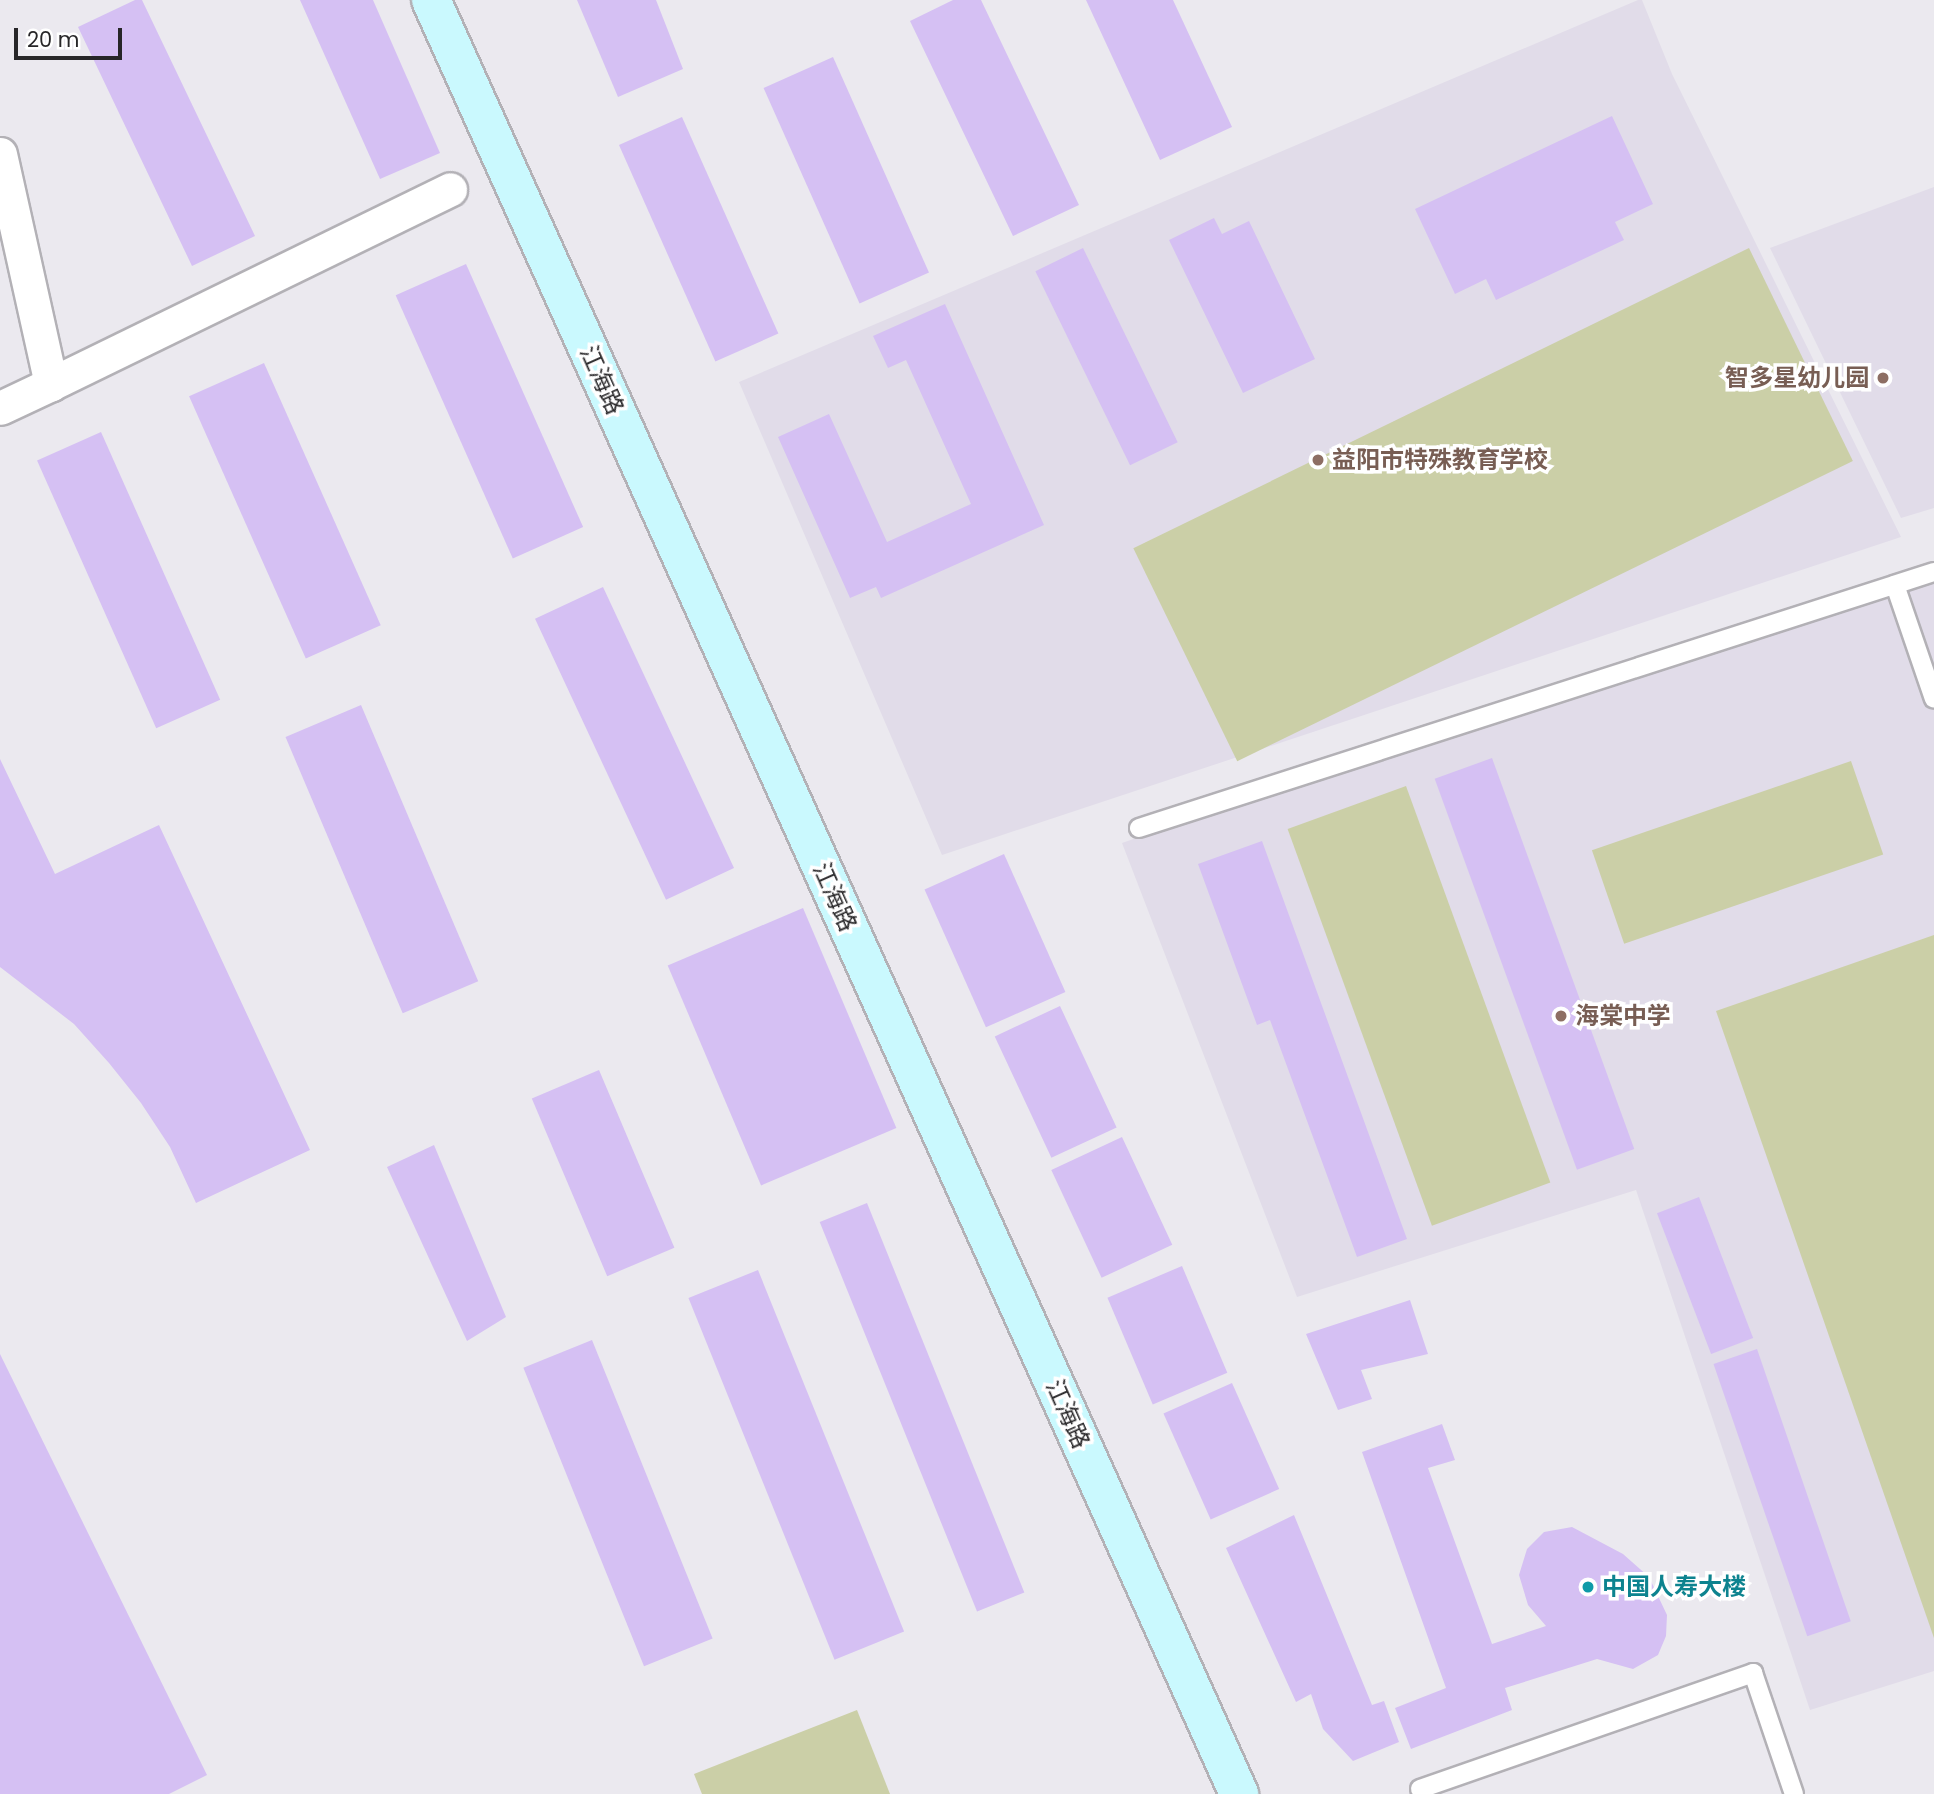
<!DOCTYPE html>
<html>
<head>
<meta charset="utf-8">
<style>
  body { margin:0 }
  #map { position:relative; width:1934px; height:1794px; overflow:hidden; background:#ebe9ef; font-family:Poppins,"Noto Sans SC",sans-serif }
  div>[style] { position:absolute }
  .built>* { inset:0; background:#e1dce9 }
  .green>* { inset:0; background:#cbcfa7; transform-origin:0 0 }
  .building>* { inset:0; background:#d5c0f3; transform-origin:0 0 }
  .roads { filter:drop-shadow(2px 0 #b3b1b6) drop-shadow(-2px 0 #b3b1b6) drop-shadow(0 2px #b3b1b6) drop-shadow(0 -2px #b3b1b6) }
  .lane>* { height:18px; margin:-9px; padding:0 9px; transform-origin:9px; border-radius:9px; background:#fff }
  .street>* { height:33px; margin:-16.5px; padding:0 16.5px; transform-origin:16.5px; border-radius:16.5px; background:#fff }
  .secondary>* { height:38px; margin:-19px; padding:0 19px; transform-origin:19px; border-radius:19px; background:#caf9fe }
  .dots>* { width:19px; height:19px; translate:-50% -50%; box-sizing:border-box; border:4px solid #fff; border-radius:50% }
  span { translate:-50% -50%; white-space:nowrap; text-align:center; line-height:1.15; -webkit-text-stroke:7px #fff; paint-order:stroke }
  .education-label { font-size:24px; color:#785e54; font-weight:700 }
  .right { translate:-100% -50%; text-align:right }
  .left { translate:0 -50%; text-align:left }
  .street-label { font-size:24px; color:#272628 }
  .culture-label { font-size:24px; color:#0d838f; font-weight:700 }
  .scale { position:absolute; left:14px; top:28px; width:108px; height:32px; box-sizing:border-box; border:4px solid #272628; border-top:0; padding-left:9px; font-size:21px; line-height:24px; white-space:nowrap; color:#272628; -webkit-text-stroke:5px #fff; paint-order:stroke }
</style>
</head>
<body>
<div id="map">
  <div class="built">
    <div style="clip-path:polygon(1638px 0,1642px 0,1672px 74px,1901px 537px,942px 855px,739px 382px)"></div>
    <div style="clip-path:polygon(1934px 187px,1934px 508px,1901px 518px,1770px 248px)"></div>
    <div style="clip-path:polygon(1934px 561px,1934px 1671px,1810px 1710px,1636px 1190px,1297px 1297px,1122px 843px)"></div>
  </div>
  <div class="green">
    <div style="left:1749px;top:248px;width:237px;height:685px;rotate:64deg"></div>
    <div style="left:1851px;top:761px;width:99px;height:274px;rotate:71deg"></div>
    <div style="left:1406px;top:786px;width:422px;height:126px;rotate:70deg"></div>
    <div style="clip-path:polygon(1934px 935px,1934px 1638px,1716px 1011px)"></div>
    <div style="clip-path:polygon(857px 1710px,890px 1794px,702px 1794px,694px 1774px)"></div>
  </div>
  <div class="building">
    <div style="clip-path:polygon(135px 0,142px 0,255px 236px,192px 266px,78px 27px)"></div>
    <div style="clip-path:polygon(300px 0,373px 0,440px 153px,380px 179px)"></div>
    <div style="clip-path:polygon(577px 0,656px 0,683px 69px,618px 97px)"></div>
    <div style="clip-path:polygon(953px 0,981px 0,1079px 205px,1013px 236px,910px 21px)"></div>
    <div style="clip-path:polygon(1086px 0,1173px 0,1232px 127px,1160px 160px)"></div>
    <div style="left:833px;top:57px;width:236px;height:76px;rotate:66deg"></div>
    <div style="clip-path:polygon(1612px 116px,1653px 204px,1615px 222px,1624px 240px,1496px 300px,1486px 279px,1455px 294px,1415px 209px)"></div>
    <div style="left:682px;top:117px;width:237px;height:69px;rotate:66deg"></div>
    <div style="clip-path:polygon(1214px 218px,1222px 234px,1249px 221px,1315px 359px,1243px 393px,1169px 240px)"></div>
    <div style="left:1083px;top:248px;width:216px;height:53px;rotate:64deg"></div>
    <div style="left:466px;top:264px;width:288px;height:77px;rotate:66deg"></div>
    <div style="clip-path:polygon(945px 304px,1044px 525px,881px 598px,876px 587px,850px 598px,778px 437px,829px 414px,887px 542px,971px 504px,906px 360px,888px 368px,873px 336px)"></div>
    <div style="left:264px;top:363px;width:287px;height:82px;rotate:66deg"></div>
    <div style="left:101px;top:432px;width:293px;height:70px;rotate:66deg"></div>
    <div style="left:603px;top:587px;width:310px;height:75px;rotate:65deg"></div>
    <div style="left:361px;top:705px;width:300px;height:82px;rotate:67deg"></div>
    <div style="left:1492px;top:758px;width:416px;height:61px;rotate:70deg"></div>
    <div style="clip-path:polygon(0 759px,55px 874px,159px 825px,310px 1150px,196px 1203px,170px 1147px,141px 1103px,109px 1063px,74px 1024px,0 967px)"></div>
    <div style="clip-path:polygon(1262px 841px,1407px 1239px,1357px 1257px,1270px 1020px,1257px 1025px,1198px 864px)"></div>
    <div style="left:1004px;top:854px;width:151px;height:87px;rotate:66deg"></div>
    <div style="left:803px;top:908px;width:239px;height:147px;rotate:67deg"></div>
    <div style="left:1060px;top:1006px;width:134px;height:72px;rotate:65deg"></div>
    <div style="left:599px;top:1070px;width:193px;height:73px;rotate:67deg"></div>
    <div style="left:1122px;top:1137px;width:119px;height:78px;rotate:65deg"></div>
    <div style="clip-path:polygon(434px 1145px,506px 1317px,467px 1341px,387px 1167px)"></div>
    <div style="left:1699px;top:1197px;width:151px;height:45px;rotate:69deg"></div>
    <div style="left:867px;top:1203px;width:420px;height:51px;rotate:68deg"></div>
    <div style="left:1182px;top:1266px;width:116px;height:81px;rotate:67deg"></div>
    <div style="left:758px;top:1270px;width:390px;height:75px;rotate:68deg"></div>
    <div style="clip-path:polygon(1410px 1300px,1428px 1354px,1361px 1370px,1372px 1399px,1338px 1410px,1306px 1334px)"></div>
    <div style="left:592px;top:1340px;width:322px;height:74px;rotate:68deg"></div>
    <div style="left:1757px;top:1349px;width:288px;height:46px;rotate:71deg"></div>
    <div style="clip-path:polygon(0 1354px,207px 1775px,169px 1794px,0 1794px)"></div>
    <div style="left:1232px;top:1383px;width:116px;height:75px;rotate:66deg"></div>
    <div style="clip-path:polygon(1442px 1424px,1455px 1460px,1428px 1468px,1492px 1644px,1546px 1626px,1528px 1605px,1519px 1575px,1527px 1549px,1544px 1532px,1572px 1527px,1623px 1554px,1649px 1577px,1667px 1615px,1666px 1636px,1658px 1655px,1633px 1669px,1597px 1659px,1505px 1688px,1512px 1710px,1411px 1749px,1395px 1708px,1446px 1688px,1362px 1452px)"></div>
    <div style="clip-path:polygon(1294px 1515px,1372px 1705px,1384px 1701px,1399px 1742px,1353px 1761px,1323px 1729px,1311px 1694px,1296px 1702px,1226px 1548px)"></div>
  </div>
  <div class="roads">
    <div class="lane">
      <div style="left:1895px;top:585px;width:120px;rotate:71.1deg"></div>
      <div style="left:1139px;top:828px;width:835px;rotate:-17.85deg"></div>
      <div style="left:1420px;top:1789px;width:353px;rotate:-19.2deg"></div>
      <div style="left:1753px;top:1673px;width:128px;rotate:71.3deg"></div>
    </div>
    <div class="street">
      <div style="left:0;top:154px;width:236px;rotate:77.5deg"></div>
      <div style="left:51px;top:384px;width:56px;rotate:154.8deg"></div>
      <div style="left:51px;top:384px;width:444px;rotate:-26deg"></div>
    </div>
    <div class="secondary">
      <div style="left:431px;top:0;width:1968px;rotate:65.75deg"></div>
    </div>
  </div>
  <div class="dots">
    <div style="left:1883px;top:378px;background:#8d6e63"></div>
    <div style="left:1318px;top:460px;background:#8d6e63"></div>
    <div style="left:1561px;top:1016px;background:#8d6e63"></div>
    <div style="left:1588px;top:1587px;background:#0f9aa8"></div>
  </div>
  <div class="education-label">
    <span class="right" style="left:1869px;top:378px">智多星幼儿园</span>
    <span class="left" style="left:1332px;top:460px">益阳市特殊教育学校</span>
    <span class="left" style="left:1575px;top:1016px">海棠中学</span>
  </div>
  <div class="street-label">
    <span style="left:602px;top:380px;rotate:66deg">江海路</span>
    <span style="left:835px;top:897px;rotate:66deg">江海路</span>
    <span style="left:1068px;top:1414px;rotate:66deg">江海路</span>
  </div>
  <div class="culture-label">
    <span class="left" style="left:1602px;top:1587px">中国人寿大楼</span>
  </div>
  <div class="scale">20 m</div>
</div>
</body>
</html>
